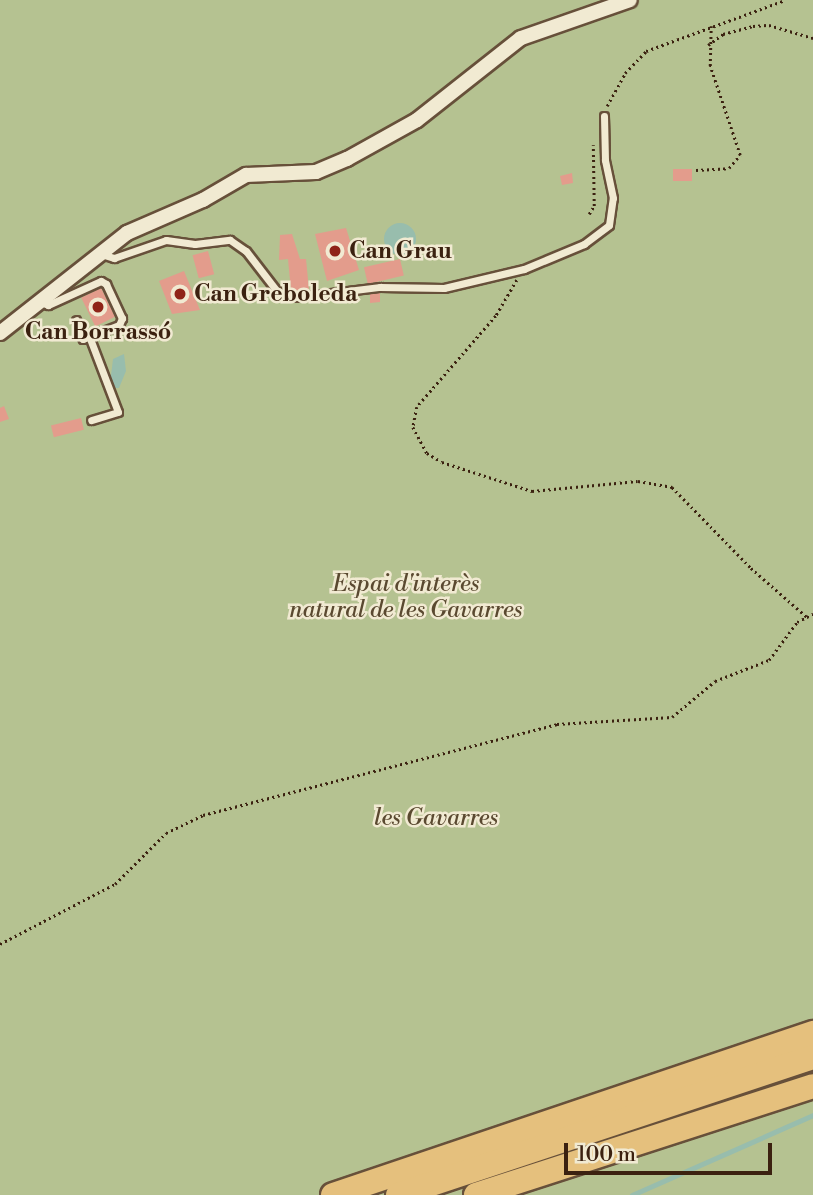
<!DOCTYPE html>
<html>
<head>
<meta charset="utf-8">
<style>
  body { margin:0 }
  #map { position:relative; width:813px; height:1195px; overflow:hidden; background:#eadfba; font-family:"Libre Bodoni",serif }
  div>[style] { position:absolute }
  .green>* { inset:0; background:#b5c291; transform-origin:0 0 }
  .water>* { inset:0; background:#98bdad }
  .round { border-radius:50% }
  .stream>* { height:4.5px; margin:-2.25px; padding:0 2.25px; transform-origin:2.25px; border-radius:2.25px; background:#98bdad }
  .building>* { inset:0; background:#e39c8c; transform-origin:0 0 }
  .path>* { height:2.5px; margin-top:-1.25px; transform-origin:0; background:repeating-linear-gradient(90deg,#3b2110 0 2px,transparent 0 5.5px) }
  .roads { filter:drop-shadow(2px 0 #67503a) drop-shadow(-2px 0 #67503a) drop-shadow(0 2px #67503a) drop-shadow(0 -2px #67503a) }
  .lane>* { height:7px; margin:-3.5px; padding:0 3.5px; transform-origin:3.5px; border-radius:3.5px; background:#f1ead2 }
  .street>* { height:14px; margin:-7px; padding:0 7px; transform-origin:7px; border-radius:7px; background:#f1ead2 }
  .highway>* { height:24px; margin:-12px; padding:0 12px; transform-origin:12px; border-radius:12px; background:#e5c07d }
  .dots>* { width:19px; height:19px; translate:-50% -50%; box-sizing:border-box; border:4px solid #f1ead2; border-radius:50% }
  span { translate:-50% -50%; white-space:nowrap; text-align:center; line-height:1.15; -webkit-text-stroke:5px #f1ead2; paint-order:stroke }
  .poi-label { font-size:23px; color:#3b2110; font-weight:700 }
  .left { translate:0 -50%; text-align:left }
  .park-label { font-size:23px; color:#5a4930; font-style:italic }
  .scale { position:absolute; left:564px; top:1143px; width:208px; height:32px; box-sizing:border-box; border:4px solid #3b2110; border-top:0; padding-left:9px; font-size:21px; line-height:24px; white-space:nowrap; color:#3b2110; -webkit-text-stroke:5px #f1ead2; paint-order:stroke }
</style>
</head>
<body>
<div id="map">
  <div class="green">
    <div style="left:0;top:0;width:813px;height:1195px"></div>
  </div>
  <div class="water">
    <div class="round" style="left:384px;top:223px;width:32px;height:32px"></div>
    <div style="clip-path:polygon(124px 354px,126px 371px,119px 388px,114px 388px,110px 384px,113px 359px)"></div>
  </div>
  <div class="stream">
    <div style="left:632px;top:1195px;width:198px;rotate:-23.8deg"></div>
  </div>
  <div class="building">
    <div style="left:692px;top:169px;width:12px;height:19px;rotate:90deg"></div>
    <div style="clip-path:polygon(572px 173px,573px 183px,562px 185px,560px 176px)"></div>
    <div style="clip-path:polygon(346px 228px,359px 270px,327px 281px,315px 234px)"></div>
    <div style="clip-path:polygon(292px 234px,300px 259px,306px 259px,309px 290px,291px 291px,288px 259px,279px 260px,280px 235px)"></div>
    <div style="left:208px;top:251px;width:24px;height:16px;rotate:75deg"></div>
    <div style="left:400px;top:259px;width:17px;height:37px;rotate:77deg"></div>
    <div style="clip-path:polygon(184px 271px,200px 310px,172px 314px,159px 281px)"></div>
    <div style="left:101px;top:288px;width:32px;height:22px;rotate:64deg"></div>
    <div style="clip-path:polygon(380px 291px,380px 302px,370px 303px,370px 292px)"></div>
    <div style="clip-path:polygon(4px 406px,9px 419px,0 422px,0 408px)"></div>
    <div style="left:81px;top:418px;width:12px;height:31px;rotate:76deg"></div>
  </div>
  <div class="path">
    <div style="left:708px;top:45px;width:19px;rotate:-36deg"></div>
    <div style="left:723px;top:34px;width:31px;rotate:-15deg"></div>
    <div style="left:753px;top:26px;width:16px;rotate:-4deg"></div>
    <div style="left:769px;top:25px;width:46px;rotate:16.5deg"></div>
    <div style="left:607px;top:106px;width:38px;rotate:-61deg"></div>
    <div style="left:625px;top:73px;width:30px;rotate:-46deg"></div>
    <div style="left:646px;top:51px;width:148px;rotate:-20.1deg"></div>
    <div style="left:696px;top:170px;width:33px;rotate:-3deg"></div>
    <div style="left:729px;top:168px;width:17px;rotate:-50deg"></div>
    <div style="left:740px;top:155px;width:94px;rotate:-108.6deg"></div>
    <div style="left:710px;top:66px;width:40px;rotate:-88.6deg"></div>
    <div style="left:589px;top:214px;width:9px;rotate:-58deg"></div>
    <div style="left:594px;top:206px;width:61px;rotate:-90.9deg"></div>
    <div style="left:517px;top:280px;width:42px;rotate:120.3deg"></div>
    <div style="left:496px;top:316px;width:121px;rotate:131deg"></div>
    <div style="left:417px;top:407px;width:20px;rotate:101deg"></div>
    <div style="left:413px;top:427px;width:30px;rotate:62deg"></div>
    <div style="left:427px;top:453px;width:17px;rotate:31deg"></div>
    <div style="left:442px;top:462px;width:95px;rotate:17.9deg"></div>
    <div style="left:532px;top:491px;width:106px;rotate:-5.4deg"></div>
    <div style="left:638px;top:481px;width:35px;rotate:10deg"></div>
    <div style="left:672px;top:487px;width:113px;rotate:45.7deg"></div>
    <div style="left:751px;top:568px;width:74px;rotate:41.2deg"></div>
    <div style="left:0;top:944px;width:130px;rotate:-27.6deg"></div>
    <div style="left:115px;top:884px;width:72px;rotate:-45deg"></div>
    <div style="left:166px;top:833px;width:41px;rotate:-25.9deg"></div>
    <div style="left:203px;top:815px;width:366px;rotate:-14.4deg"></div>
    <div style="left:557px;top:724px;width:115px;rotate:-3.5deg"></div>
    <div style="left:672px;top:717px;width:56px;rotate:-39.9deg"></div>
    <div style="left:715px;top:681px;width:58px;rotate:-21.3deg"></div>
    <div style="left:769px;top:660px;width:47px;rotate:-53.6deg"></div>
    <div style="left:797px;top:622px;width:18px;rotate:-27deg"></div>
  </div>
  <div class="roads">
    <div class="lane">
      <div style="left:101px;top:254px;width:14px;rotate:17deg"></div>
      <div style="left:114px;top:258px;width:55px;rotate:-19.1deg"></div>
      <div style="left:166px;top:240px;width:29px;rotate:8deg"></div>
      <div style="left:195px;top:244px;width:35px;rotate:-7deg"></div>
      <div style="left:230px;top:240px;width:19px;rotate:35deg"></div>
      <div style="left:246px;top:251px;width:56px;rotate:52.3deg"></div>
      <div style="left:280px;top:295px;width:18px;rotate:6deg"></div>
      <div style="left:298px;top:297px;width:83px;rotate:-7deg"></div>
      <div style="left:380px;top:287px;width:64px;rotate:0.9deg"></div>
      <div style="left:444px;top:288px;width:82px;rotate:-13.4deg"></div>
      <div style="left:524px;top:269px;width:65px;rotate:-22.6deg"></div>
      <div style="left:584px;top:244px;width:31px;rotate:-37deg"></div>
      <div style="left:609px;top:225px;width:27px;rotate:-82deg"></div>
      <div style="left:613px;top:198px;width:39px;rotate:-102deg"></div>
      <div style="left:605px;top:160px;width:44px;rotate:-91.3deg"></div>
      <div style="left:39px;top:301px;width:10px;rotate:24deg"></div>
      <div style="left:48px;top:305px;width:58px;rotate:-24.4deg"></div>
      <div style="left:101px;top:281px;width:6px;rotate:31deg"></div>
      <div style="left:106px;top:284px;width:38px;rotate:65deg"></div>
      <div style="left:122px;top:318px;width:8px;rotate:113deg"></div>
      <div style="left:119px;top:325px;width:39px;rotate:159deg"></div>
      <div style="left:83px;top:339px;width:20px;rotate:-110deg"></div>
      <div style="left:89px;top:336px;width:81px;rotate:69.1deg"></div>
      <div style="left:118px;top:412px;width:28px;rotate:163deg"></div>
    </div>
    <div class="street">
      <div style="left:0;top:333px;width:162px;rotate:-38.2deg"></div>
      <div style="left:127px;top:233px;width:83px;rotate:-23.5deg"></div>
      <div style="left:203px;top:200px;width:50px;rotate:-30.2deg"></div>
      <div style="left:246px;top:175px;width:70px;rotate:-2.5deg"></div>
      <div style="left:316px;top:172px;width:34px;rotate:-23deg"></div>
      <div style="left:347px;top:159px;width:80px;rotate:-29.1deg"></div>
      <div style="left:417px;top:120px;width:132px;rotate:-38.3deg"></div>
      <div style="left:521px;top:38px;width:115px;rotate:-19.2deg"></div>
    </div>
    <div class="highway">
      <div style="left:333px;top:1195px;width:507px;rotate:-18.65deg"></div>
      <div style="left:398px;top:1195px;width:437px;rotate:-18.4deg"></div>
      <div style="left:476px;top:1195px;width:354px;rotate:-17.9deg"></div>
    </div>
  </div>
  <div class="dots">
    <div style="left:335px;top:251px;background:#8f2418"></div>
    <div style="left:180px;top:294px;background:#8f2418"></div>
    <div style="left:98px;top:307px;background:#8f2418"></div>
  </div>
  <div class="poi-label">
    <span class="left" style="left:349px;top:251px">Can Grau</span>
    <span class="left" style="left:194px;top:294px">Can Greboleda</span>
    <span style="left:98px;top:332px">Can Borrassó</span>
  </div>
  <div class="park-label">
    <span style="left:406px;top:597px">Espai d'interès<br>natural de les Gavarres</span>
    <span style="left:436px;top:818px">les Gavarres</span>
  </div>
  <div class="scale">100 m</div>
</div>
</body>
</html>
